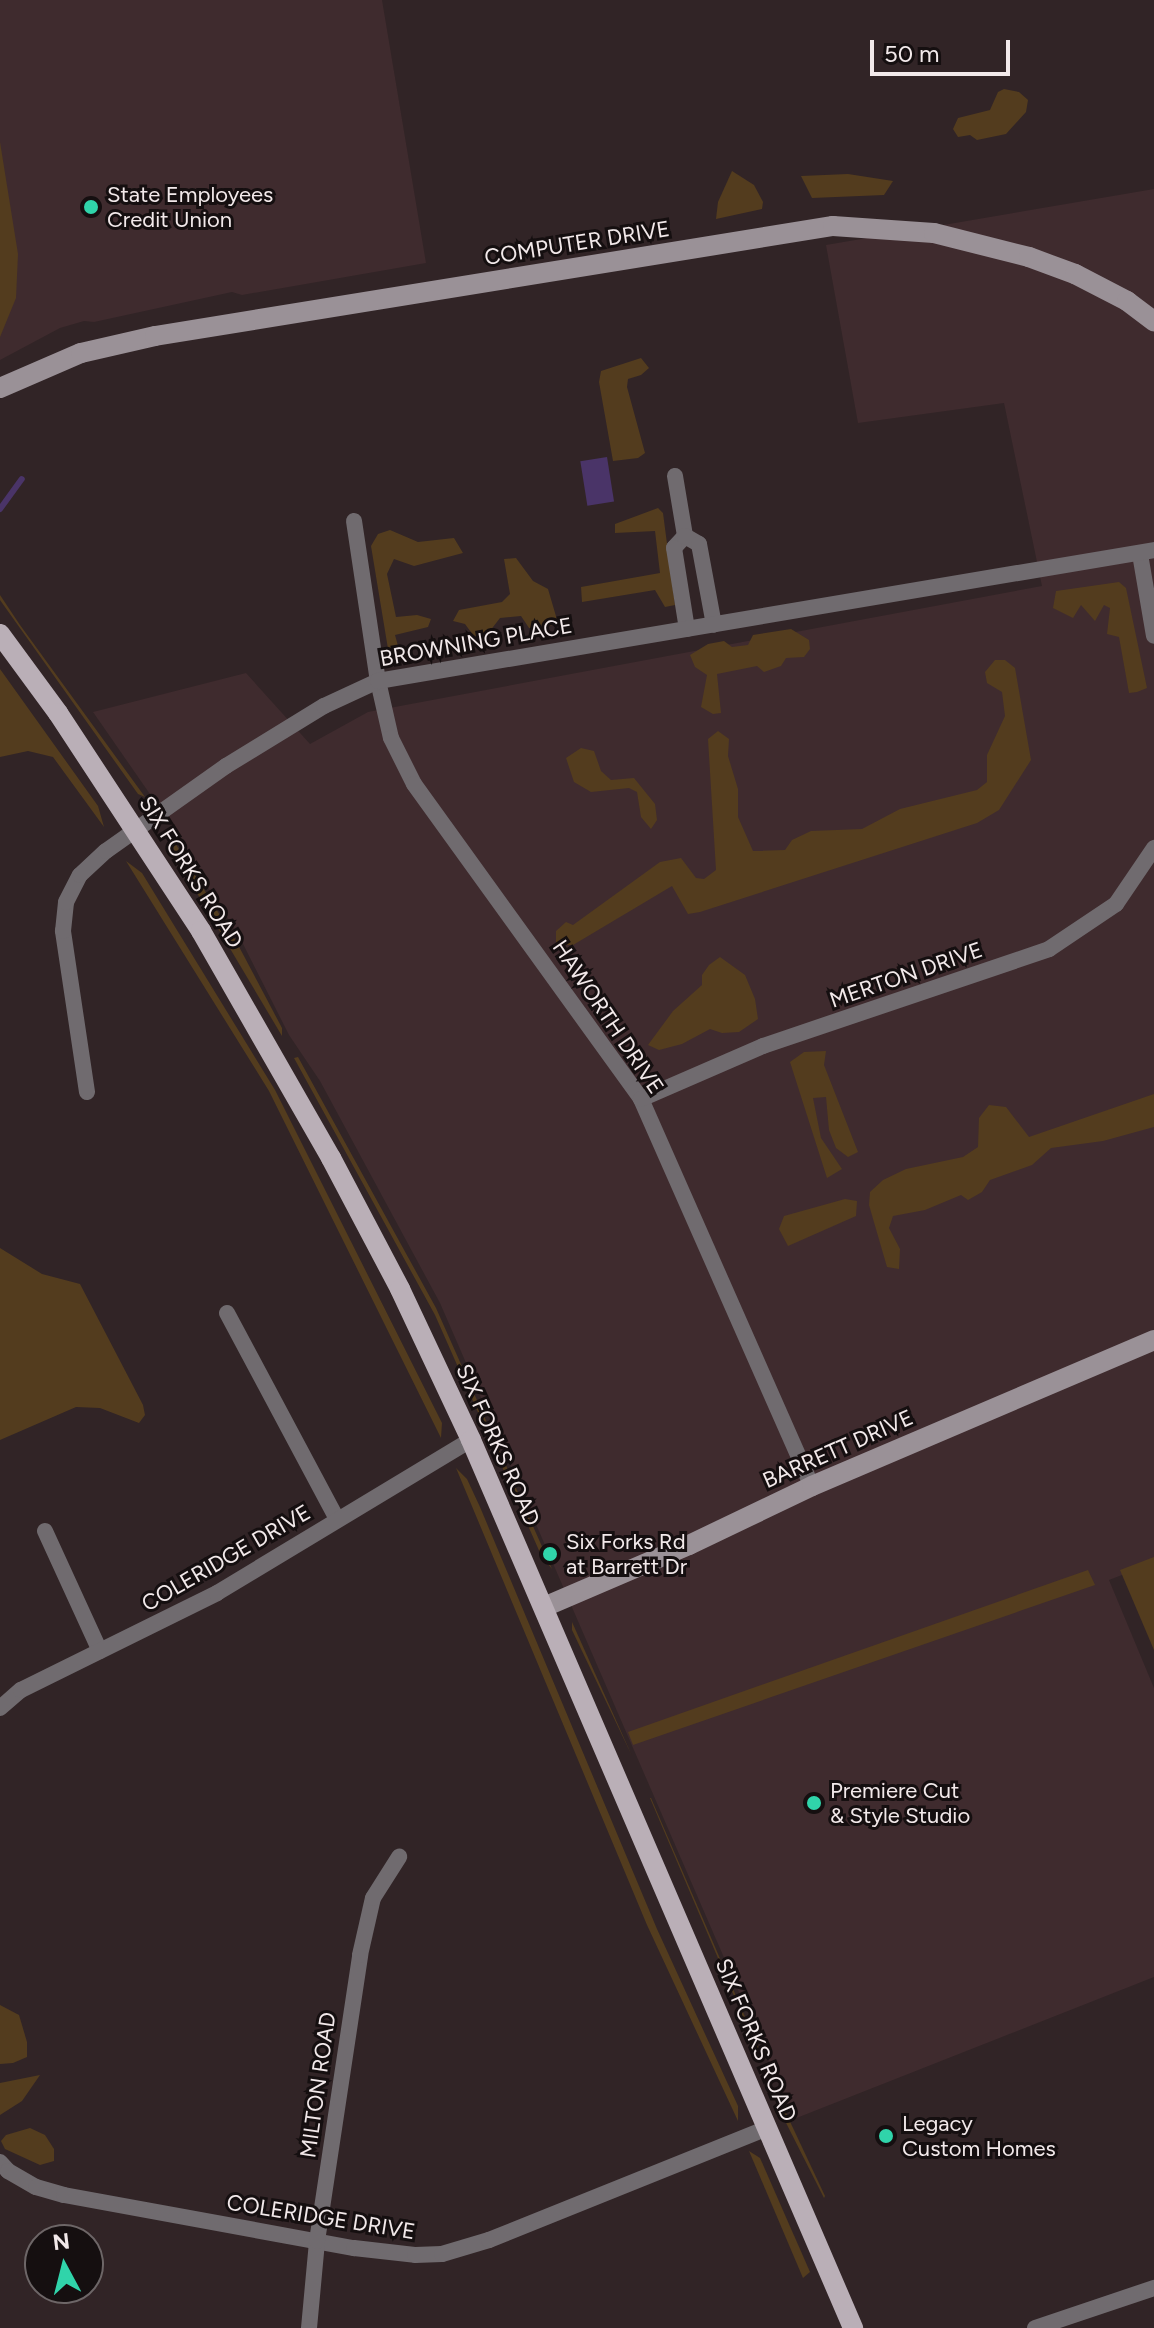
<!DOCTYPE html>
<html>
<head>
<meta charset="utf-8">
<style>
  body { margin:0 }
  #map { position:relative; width:1154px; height:2328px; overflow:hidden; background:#312426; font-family:Figtree,sans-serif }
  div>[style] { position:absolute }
  .built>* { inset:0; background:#3f2b2e }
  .green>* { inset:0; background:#533c1e }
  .water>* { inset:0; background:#4a3468; transform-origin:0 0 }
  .stream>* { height:6px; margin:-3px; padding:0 3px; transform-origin:3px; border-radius:3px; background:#4a3468 }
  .street>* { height:16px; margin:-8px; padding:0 8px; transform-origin:8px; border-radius:8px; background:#706b6f }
  .secondary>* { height:20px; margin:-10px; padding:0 10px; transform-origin:10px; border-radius:10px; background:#9a9197 }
  .primary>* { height:20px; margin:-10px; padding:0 10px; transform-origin:10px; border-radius:10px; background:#baafb7 }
  .dots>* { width:22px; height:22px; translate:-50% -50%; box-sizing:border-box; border:4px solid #150f10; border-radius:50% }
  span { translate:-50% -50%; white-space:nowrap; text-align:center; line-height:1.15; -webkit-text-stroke:6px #150f10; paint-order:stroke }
  .poi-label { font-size:22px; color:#f2e9ea }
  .left { translate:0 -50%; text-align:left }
  .street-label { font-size:22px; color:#f2e9ea }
  .north { position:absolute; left:24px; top:2224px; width:80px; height:80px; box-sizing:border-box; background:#150f10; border:2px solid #6d6667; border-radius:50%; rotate:353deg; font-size:22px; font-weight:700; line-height:32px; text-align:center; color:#f2e9ea }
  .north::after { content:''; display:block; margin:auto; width:28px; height:36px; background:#30d4aa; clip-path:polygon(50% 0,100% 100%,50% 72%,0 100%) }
  .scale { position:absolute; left:870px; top:40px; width:140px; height:36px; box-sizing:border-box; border:4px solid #f2e9ea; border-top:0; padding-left:10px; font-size:24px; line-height:28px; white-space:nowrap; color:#f2e9ea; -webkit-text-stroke:6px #150f10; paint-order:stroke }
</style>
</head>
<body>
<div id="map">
  <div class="built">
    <div style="clip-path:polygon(0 0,382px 0,426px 263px,242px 295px,232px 292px,94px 322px,84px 321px,60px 328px,0 360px)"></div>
    <div style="clip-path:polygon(1154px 189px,1154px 1574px,1140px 1568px,1109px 1580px,1154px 1688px,1154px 1977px,794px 2119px,440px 1303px,320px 1081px,289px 1035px,238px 934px,178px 841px,179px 836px,93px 712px,246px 673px,310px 744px,368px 712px,1042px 586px,1004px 403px,858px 423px,826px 245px)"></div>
  </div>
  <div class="green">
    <div style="clip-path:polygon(1004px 89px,1019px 92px,1028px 100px,1026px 112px,1006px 134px,977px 140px,970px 135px,958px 137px,953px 129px,958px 118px,990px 110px,998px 92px)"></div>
    <div style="clip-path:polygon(0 142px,18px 254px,16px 298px,0 337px)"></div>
    <div style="clip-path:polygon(732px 171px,754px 185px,763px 202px,762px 209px,716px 219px,718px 202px)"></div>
    <div style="clip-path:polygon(848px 174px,893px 181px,884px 195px,812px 198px,801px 176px)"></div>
    <div style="clip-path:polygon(641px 358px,649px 368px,641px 375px,628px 379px,627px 387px,645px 453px,638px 458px,613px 461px,599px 382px,601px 371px)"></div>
    <div style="clip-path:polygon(658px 508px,663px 513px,675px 605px,665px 607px,655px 590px,582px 602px,581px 587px,660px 573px,655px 531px,615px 533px,615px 524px)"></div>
    <div style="clip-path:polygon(390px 530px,418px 542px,454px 538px,463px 553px,414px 566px,394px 559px,387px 574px,396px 617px,417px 615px,431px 619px,428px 627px,395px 635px,400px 653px,389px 655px,371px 546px,378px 534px)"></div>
    <div style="clip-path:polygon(516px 558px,533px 581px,548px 589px,558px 623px,544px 628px,529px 628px,521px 616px,500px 618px,483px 640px,473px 635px,465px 624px,453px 621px,459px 610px,502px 602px,510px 594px,504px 559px)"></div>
    <div style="clip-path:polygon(1119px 582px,1126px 588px,1147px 688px,1137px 692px,1129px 693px,1119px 637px,1107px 634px,1110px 608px,1104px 605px,1095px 621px,1081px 605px,1073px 618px,1053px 608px,1056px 591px)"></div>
    <div style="clip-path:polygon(0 595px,20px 625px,145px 797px,138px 794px,0 600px)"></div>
    <div style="clip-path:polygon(791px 629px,809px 640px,810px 649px,804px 657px,786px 658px,781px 666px,764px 672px,757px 666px,717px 674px,721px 713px,713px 714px,701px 707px,707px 675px,695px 667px,690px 655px,708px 644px,724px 641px,732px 647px,748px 645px,753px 635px)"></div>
    <div style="clip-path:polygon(995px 660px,1005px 660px,1015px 668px,1031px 760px,999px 810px,977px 823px,700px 912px,688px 914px,672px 886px,573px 945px,556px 945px,556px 931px,566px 922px,573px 925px,660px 862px,681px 858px,696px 878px,704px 879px,716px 870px,708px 739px,718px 731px,729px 739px,728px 756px,738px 789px,738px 817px,753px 851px,785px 850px,792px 840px,811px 831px,862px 829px,900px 809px,977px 790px,987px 782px,987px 755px,1005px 716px,1002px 692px,987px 683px,985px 672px)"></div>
    <div style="clip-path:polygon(0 669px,98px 806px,104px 827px,53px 757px,28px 751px,0 757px)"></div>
    <div style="clip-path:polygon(581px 748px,594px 751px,601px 771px,611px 780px,634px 778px,655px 804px,657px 820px,651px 829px,641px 817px,637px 792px,629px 788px,591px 792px,574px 782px,566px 758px)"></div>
    <div style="clip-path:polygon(172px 838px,236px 941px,282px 1028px,282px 1036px,175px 856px)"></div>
    <div style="clip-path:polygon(126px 861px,142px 873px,275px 1090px,442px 1423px,441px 1438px,269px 1091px)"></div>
    <div style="clip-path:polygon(720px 957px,745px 975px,755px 999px,758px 1019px,739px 1032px,722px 1033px,710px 1029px,682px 1044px,659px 1050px,648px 1045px,673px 1011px,702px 985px,702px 975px,709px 965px)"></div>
    <div style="clip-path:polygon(826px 1051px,824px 1065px,858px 1152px,848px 1157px,836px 1148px,829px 1130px,826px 1097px,813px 1098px,821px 1138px,842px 1169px,827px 1178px,790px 1062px,804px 1052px)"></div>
    <div style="clip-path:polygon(298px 1057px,436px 1308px,552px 1569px,541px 1555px,435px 1315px,294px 1058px)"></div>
    <div style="clip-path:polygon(1154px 1094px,1154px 1127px,1103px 1141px,1051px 1148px,1032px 1165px,990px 1180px,982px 1192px,968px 1200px,961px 1195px,925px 1210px,893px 1216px,889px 1228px,900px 1249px,899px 1269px,887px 1267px,869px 1205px,870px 1192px,883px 1180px,906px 1169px,963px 1157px,978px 1147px,979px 1118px,989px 1105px,1006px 1107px,1029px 1137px)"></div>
    <div style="clip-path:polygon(845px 1199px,857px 1201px,856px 1216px,788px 1246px,779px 1229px,784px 1216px)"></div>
    <div style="clip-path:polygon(0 1248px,42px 1274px,80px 1284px,143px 1405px,145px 1415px,139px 1423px,100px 1408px,76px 1407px,0 1440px)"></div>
    <div style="clip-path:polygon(456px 1468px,467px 1479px,480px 1507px,657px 1929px,738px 2106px,738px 2121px,647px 1925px)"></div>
    <div style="clip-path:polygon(1154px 1557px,1154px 1650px,1120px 1570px)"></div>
    <div style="clip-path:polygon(1088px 1570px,1095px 1585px,633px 1745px,628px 1732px)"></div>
    <div style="clip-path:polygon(572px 1622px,632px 1756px,572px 1630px)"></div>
    <div style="clip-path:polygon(650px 1798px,651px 1798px,764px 2061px,760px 2057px)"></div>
    <div style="clip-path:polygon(0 2005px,19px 2015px,27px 2042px,27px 2057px,13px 2063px,0 2064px)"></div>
    <div style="clip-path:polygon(40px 2075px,22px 2101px,0 2115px,0 2083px)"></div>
    <div style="clip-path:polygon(777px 2094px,825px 2196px,824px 2198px,777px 2105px)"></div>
    <div style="clip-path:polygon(30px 2128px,45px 2135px,54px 2149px,54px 2161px,40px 2165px,5px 2149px,1px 2141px,6px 2135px)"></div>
    <div style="clip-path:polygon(749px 2151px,760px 2158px,810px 2272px,803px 2278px)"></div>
  </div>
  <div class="water">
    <div style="left:607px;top:457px;width:45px;height:27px;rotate:81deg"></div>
  </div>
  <div class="stream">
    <div style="left:0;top:509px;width:37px;rotate:-54deg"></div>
  </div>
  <div class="street">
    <div style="left:675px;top:476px;width:61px;rotate:80.5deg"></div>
    <div style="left:354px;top:521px;width:162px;rotate:81.5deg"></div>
    <div style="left:378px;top:681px;width:58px;rotate:77.2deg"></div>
    <div style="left:391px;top:738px;width:51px;rotate:63.4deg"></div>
    <div style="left:414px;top:784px;width:388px;rotate:54.2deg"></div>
    <div style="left:641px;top:1099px;width:423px;rotate:66.2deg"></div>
    <div style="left:685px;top:536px;width:16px;rotate:133deg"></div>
    <div style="left:674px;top:548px;width:82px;rotate:80.9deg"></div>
    <div style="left:685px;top:536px;width:16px;rotate:30deg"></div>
    <div style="left:699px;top:544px;width:82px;rotate:79.5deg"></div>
    <div style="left:1140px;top:554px;width:83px;rotate:80.3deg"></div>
    <div style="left:87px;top:1092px;width:163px;rotate:-98.5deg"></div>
    <div style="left:63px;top:931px;width:29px;rotate:-84deg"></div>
    <div style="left:66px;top:902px;width:30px;rotate:-63deg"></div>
    <div style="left:80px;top:875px;width:35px;rotate:-43deg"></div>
    <div style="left:106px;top:851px;width:147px;rotate:-35.3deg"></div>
    <div style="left:226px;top:766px;width:115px;rotate:-31.5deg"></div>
    <div style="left:324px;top:706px;width:60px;rotate:-24.8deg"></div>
    <div style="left:378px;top:681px;width:787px;rotate:-9.58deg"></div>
    <div style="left:641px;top:1099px;width:133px;rotate:-23.5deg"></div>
    <div style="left:763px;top:1046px;width:302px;rotate:-18.7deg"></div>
    <div style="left:1049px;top:949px;width:81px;rotate:-33.9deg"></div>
    <div style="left:1116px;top:904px;width:68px;rotate:-55.8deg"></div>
    <div style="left:227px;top:1313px;width:234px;rotate:61.9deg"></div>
    <div style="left:45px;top:1531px;width:132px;rotate:65.4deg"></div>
    <div style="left:0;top:1708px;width:28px;rotate:-41deg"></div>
    <div style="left:21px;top:1690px;width:219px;rotate:-26.3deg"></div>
    <div style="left:217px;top:1593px;width:297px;rotate:-31.1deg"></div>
    <div style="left:0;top:2162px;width:12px;rotate:48deg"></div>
    <div style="left:8px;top:2171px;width:32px;rotate:30deg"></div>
    <div style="left:36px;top:2187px;width:29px;rotate:16deg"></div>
    <div style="left:64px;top:2195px;width:295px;rotate:10.4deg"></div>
    <div style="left:354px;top:2248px;width:61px;rotate:6.5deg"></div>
    <div style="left:415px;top:2255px;width:27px;rotate:-2deg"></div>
    <div style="left:442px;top:2254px;width:49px;rotate:-16.6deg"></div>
    <div style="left:489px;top:2240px;width:301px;rotate:-21.9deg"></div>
    <div style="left:309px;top:2328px;width:87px;rotate:-84.7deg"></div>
    <div style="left:317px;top:2241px;width:289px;rotate:-81.4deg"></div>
    <div style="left:360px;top:1955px;width:58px;rotate:-77.2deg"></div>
    <div style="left:373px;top:1898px;width:49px;rotate:-57.6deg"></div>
    <div style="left:1035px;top:2328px;width:126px;rotate:-18.6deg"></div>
  </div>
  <div class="secondary">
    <div style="left:0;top:388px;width:88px;rotate:-23.4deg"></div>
    <div style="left:81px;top:353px;width:76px;rotate:-12.9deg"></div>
    <div style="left:155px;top:336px;width:687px;rotate:-9.22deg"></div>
    <div style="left:833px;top:226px;width:101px;rotate:4deg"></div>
    <div style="left:934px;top:233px;width:98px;rotate:14.2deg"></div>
    <div style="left:1029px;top:257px;width:49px;rotate:20.3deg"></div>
    <div style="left:1075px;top:274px;width:59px;rotate:27.4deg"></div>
    <div style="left:1127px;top:301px;width:34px;rotate:37deg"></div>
    <div style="left:544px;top:1607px;width:158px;rotate:-23.2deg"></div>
    <div style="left:689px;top:1545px;width:136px;rotate:-25.6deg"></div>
    <div style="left:812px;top:1486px;width:372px;rotate:-23.1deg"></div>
  </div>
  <div class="primary">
    <div style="left:0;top:634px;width:98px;rotate:53.7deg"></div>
    <div style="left:58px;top:713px;width:261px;rotate:56.7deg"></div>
    <div style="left:201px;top:931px;width:262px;rotate:60.2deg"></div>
    <div style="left:331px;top:1158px;width:148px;rotate:62.2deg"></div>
    <div style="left:400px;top:1289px;width:167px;rotate:64.8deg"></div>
    <div style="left:471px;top:1440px;width:967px;rotate:66.72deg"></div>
  </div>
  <div class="dots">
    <div style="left:91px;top:207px;background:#30d4aa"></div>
    <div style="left:550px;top:1554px;background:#30d4aa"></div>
    <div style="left:814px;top:1803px;background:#30d4aa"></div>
    <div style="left:886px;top:2136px;background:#30d4aa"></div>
  </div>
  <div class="poi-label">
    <span class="left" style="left:107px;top:207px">State Employees<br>Credit Union</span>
    <span class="left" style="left:566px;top:1554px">Six Forks Rd<br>at Barrett Dr</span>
    <span class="left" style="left:830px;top:1803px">Premiere Cut<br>&amp; Style Studio</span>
    <span class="left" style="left:902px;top:2136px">Legacy<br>Custom Homes</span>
  </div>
  <div class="street-label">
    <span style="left:577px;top:243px;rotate:-9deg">COMPUTER DRIVE</span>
    <span style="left:476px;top:642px;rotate:-10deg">BROWNING PLACE</span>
    <span style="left:191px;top:872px;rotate:58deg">SIX FORKS ROAD</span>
    <span style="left:906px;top:975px;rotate:-19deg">MERTON DRIVE</span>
    <span style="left:608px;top:1017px;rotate:56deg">HAWORTH DRIVE</span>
    <span style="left:498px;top:1445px;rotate:66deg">SIX FORKS ROAD</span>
    <span style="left:838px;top:1449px;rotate:-24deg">BARRETT DRIVE</span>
    <span style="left:226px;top:1558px;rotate:-30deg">COLERIDGE DRIVE</span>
    <span style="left:756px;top:2040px;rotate:67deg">SIX FORKS ROAD</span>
    <span style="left:318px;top:2085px;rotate:-82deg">MILTON ROAD</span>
    <span style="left:321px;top:2217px;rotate:9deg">COLERIDGE DRIVE</span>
  </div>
  <div class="north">N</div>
  <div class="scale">50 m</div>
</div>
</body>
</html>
